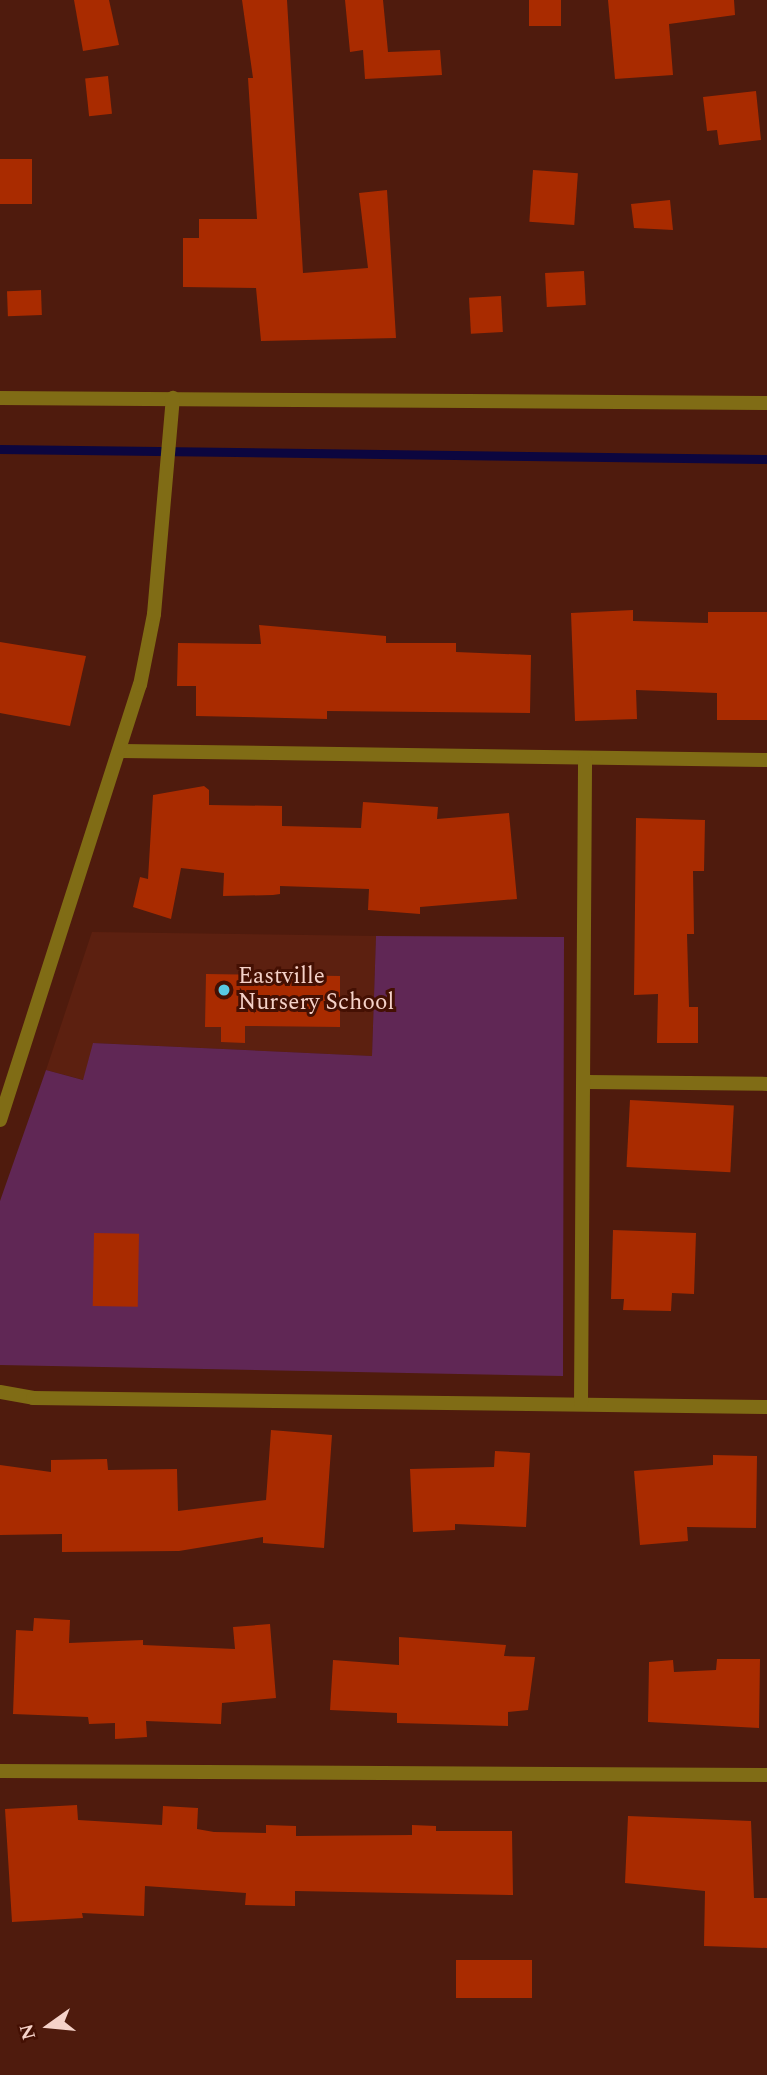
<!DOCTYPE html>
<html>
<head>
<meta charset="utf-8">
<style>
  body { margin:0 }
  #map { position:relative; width:767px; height:2075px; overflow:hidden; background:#4f1b0d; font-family:Spectral,serif }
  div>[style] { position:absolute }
  .built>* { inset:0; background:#5c2010 }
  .green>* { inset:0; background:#602755 }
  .stream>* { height:9px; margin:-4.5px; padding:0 4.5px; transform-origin:4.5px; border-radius:4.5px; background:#0c063f }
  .building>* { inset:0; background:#a92b00; transform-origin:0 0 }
  .street>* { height:14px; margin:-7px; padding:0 7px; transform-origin:7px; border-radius:7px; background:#806c15 }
  .dots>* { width:19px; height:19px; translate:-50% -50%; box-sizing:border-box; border:4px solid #441003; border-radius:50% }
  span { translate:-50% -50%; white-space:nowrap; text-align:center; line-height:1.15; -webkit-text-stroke:6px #441003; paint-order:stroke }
  .poi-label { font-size:23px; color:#f5d2c9 }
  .left { translate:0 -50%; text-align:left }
  .north { position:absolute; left:14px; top:1991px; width:70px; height:70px; -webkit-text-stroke:5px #441003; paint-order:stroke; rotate:255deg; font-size:19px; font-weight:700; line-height:28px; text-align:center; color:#f5d2c9 }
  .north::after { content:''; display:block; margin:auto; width:24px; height:32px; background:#f5d2c9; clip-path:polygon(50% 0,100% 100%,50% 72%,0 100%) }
</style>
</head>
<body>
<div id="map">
  <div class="built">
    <div style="clip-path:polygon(92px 932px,376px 936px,372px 1056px,94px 1043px,84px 1080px,46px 1070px)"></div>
  </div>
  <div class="green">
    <div style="clip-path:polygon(376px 936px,564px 937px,563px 1376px,0 1365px,0 1201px,46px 1070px,83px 1080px,93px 1043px,372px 1056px)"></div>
  </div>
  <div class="stream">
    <div style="left:0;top:449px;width:767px;rotate:0.75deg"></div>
  </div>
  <div class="building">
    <div style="clip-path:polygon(74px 0,109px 0,119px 45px,83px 51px)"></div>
    <div style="clip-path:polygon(242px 0,287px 0,303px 273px,368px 268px,359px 193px,387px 190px,396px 338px,261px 341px,256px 288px,183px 287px,183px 238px,199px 238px,199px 219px,257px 219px,248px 78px,253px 78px)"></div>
    <div style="clip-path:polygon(345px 0,383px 0,388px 52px,440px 50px,442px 75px,365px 79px,363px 50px,350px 52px)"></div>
    <div style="left:529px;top:0;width:32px;height:26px"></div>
    <div style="clip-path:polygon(608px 0,734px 0,735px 15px,669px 24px,673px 75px,615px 79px)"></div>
    <div style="left:108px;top:76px;width:38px;height:23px;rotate:84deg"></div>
    <div style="clip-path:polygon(756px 91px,761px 140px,719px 145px,717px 130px,707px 131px,703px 97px)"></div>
    <div style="left:0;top:159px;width:32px;height:45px"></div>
    <div style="left:533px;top:170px;width:45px;height:52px;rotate:4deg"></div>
    <div style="clip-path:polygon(670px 200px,673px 230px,634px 228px,631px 204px)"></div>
    <div style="left:584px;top:271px;width:34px;height:39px;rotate:87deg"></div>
    <div style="left:41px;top:290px;width:25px;height:34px;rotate:88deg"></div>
    <div style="left:501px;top:296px;width:36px;height:32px;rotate:87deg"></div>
    <div style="clip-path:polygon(633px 610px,633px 621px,708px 623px,708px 612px,767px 612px,767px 720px,717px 720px,717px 693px,636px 690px,637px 719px,575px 721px,571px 613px)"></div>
    <div style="clip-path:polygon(259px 625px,386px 636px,386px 643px,456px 643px,456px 652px,531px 655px,530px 713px,327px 711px,327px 719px,196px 716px,196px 686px,177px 686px,178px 643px,261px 644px)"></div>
    <div style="clip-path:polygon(0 642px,86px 656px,70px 726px,0 713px)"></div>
    <div style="clip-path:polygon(204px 786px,209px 790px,209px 805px,282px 806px,282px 826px,361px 828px,363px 802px,438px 807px,437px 819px,509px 813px,517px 899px,420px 907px,420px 914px,368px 910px,369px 889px,280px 886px,280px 894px,273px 895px,223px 896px,224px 873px,181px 868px,171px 919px,133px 907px,140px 877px,148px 879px,153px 795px)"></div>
    <div style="clip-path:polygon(636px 818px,705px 820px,704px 871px,693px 871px,694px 934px,687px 934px,689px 1007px,698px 1007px,698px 1043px,657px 1043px,658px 994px,634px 995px)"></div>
    <div style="clip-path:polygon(206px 974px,340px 976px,340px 1027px,245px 1026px,245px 1043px,221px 1042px,221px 1027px,205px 1027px)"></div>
    <div style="left:630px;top:1100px;width:104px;height:67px;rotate:3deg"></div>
    <div style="clip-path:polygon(613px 1230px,696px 1233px,694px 1294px,672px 1293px,671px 1311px,623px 1310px,624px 1299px,611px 1299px)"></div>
    <div style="left:94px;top:1233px;width:45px;height:73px;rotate:1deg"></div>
    <div style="clip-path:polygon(271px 1430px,332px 1435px,324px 1548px,263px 1543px,263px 1537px,179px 1551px,62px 1552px,62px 1534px,0 1535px,0 1465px,51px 1472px,51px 1460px,107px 1459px,108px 1470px,177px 1469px,178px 1511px,266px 1500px)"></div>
    <div style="clip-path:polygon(495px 1451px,530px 1453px,526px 1527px,455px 1524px,455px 1530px,413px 1532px,410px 1469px,494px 1467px)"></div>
    <div style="clip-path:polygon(713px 1455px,757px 1456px,756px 1528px,687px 1527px,688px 1541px,640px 1545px,634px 1471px,713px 1465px)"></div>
    <div style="clip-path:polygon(34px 1618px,70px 1620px,69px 1643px,143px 1640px,143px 1645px,235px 1649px,233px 1627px,270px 1624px,276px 1698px,222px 1703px,221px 1724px,146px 1721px,147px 1737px,115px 1739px,115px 1723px,89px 1724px,88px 1717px,13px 1714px,16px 1630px,33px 1631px)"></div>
    <div style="clip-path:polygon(399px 1637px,506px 1645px,504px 1656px,535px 1657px,528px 1710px,508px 1712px,508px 1726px,397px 1723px,397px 1713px,330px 1710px,333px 1660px,399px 1665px)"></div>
    <div style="clip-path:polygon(717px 1659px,760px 1659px,759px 1728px,648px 1722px,649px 1662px,673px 1660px,674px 1672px,716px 1670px)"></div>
    <div style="clip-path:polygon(77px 1805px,78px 1820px,162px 1825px,163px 1806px,198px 1808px,197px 1829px,214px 1832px,266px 1833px,266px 1825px,296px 1826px,296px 1836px,412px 1835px,412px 1825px,436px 1826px,436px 1831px,512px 1831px,513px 1895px,295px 1891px,295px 1906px,245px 1905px,246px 1893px,145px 1886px,144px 1916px,82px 1913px,83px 1918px,12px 1922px,5px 1809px)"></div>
    <div style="clip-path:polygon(628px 1816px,751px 1821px,754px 1898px,767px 1898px,767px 1948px,704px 1946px,705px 1891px,625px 1883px)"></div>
    <div style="left:456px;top:1960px;width:76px;height:38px"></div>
  </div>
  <div class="street">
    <div style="left:0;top:398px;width:767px;rotate:0.37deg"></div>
    <div style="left:122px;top:751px;width:645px;rotate:0.8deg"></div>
    <div style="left:587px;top:1082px;width:180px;rotate:0.6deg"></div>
    <div style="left:0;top:1120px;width:457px;rotate:-72.2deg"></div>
    <div style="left:140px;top:685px;width:72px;rotate:-78.8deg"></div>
    <div style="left:154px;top:614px;width:217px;rotate:-85deg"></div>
    <div style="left:0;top:1392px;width:34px;rotate:10deg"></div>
    <div style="left:33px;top:1398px;width:734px;rotate:0.7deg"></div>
    <div style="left:581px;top:1404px;width:645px;rotate:-89.64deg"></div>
    <div style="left:0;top:1771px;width:767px;rotate:0.3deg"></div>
  </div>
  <div class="dots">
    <div style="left:224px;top:990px;background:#58c9e3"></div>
  </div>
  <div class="poi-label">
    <span class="left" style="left:238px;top:990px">Eastville<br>Nursery School</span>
  </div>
  <div class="north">N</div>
</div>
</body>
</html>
